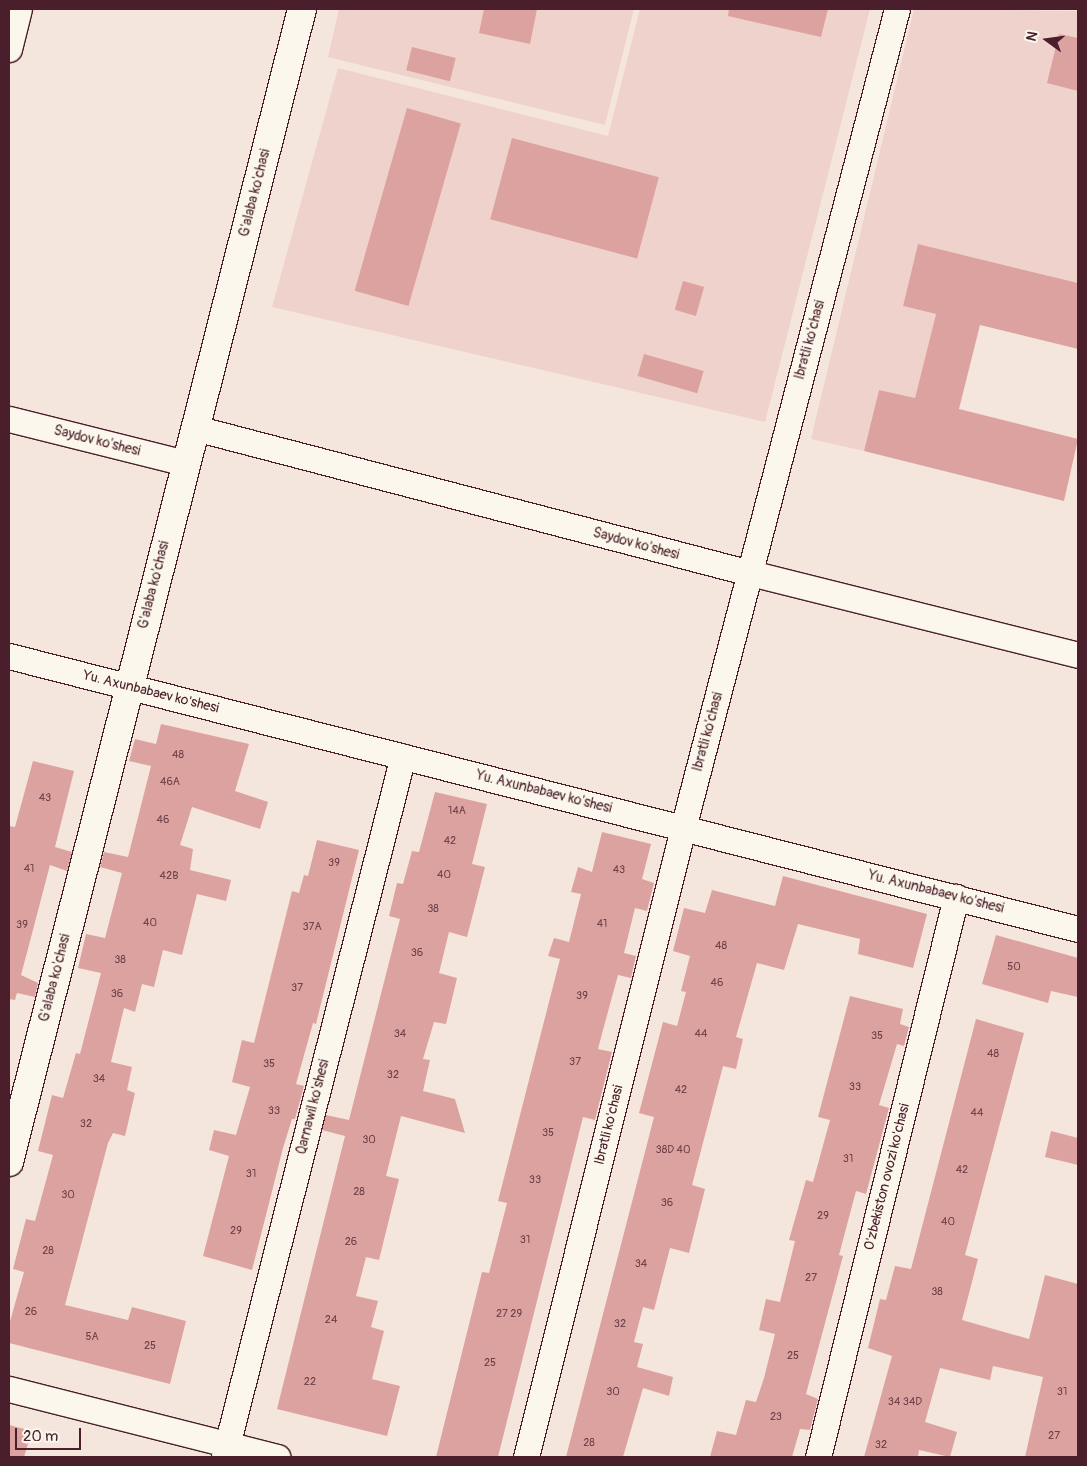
<!DOCTYPE html>
<html>
<head>
<meta charset="utf-8">
<style>
  body { margin:0 }
  #map { position:relative; width:1087px; height:1466px; overflow:hidden; background:#f5e6dd; font-family:Pangolin,sans-serif }
  div>[style] { position:absolute }
  .built>* { inset:0; background:#eed2cb }
  .building>* { inset:0; background:#dca2a0; transform-origin:0 0 }
  .roads { filter:drop-shadow(1px 0 #4a1f2b) drop-shadow(-1px 0 #4a1f2b) drop-shadow(0 1px #4a1f2b) drop-shadow(0 -1px #4a1f2b) }
  .street>* { height:25px; margin:-12.5px; padding:0 12.5px; transform-origin:12.5px; border-radius:12.5px; background:#fbf7ec }
  .secondary>* { height:28px; margin:-14px; padding:0 14px; transform-origin:14px; border-radius:14px; background:#fbf7ec }
  span { translate:-50% -50%; white-space:nowrap; text-align:center; line-height:1.15; -webkit-text-stroke:4px #fbf7ec; paint-order:stroke }
  .number-label { font-size:11px; color:#6e4048 }
  .number-label span { -webkit-text-stroke-width:0 }
  .street-label { font-size:14px; color:#4a1f2b }
  .frame { position:absolute; inset:0; border:10px solid #4a1f2b; pointer-events:none }
  .north { position:absolute; left:1022px; top:15px; width:50px; height:50px; -webkit-text-stroke:4px #fbf7ec; paint-order:stroke; rotate:284deg; font-size:14px; font-weight:700; line-height:20px; text-align:center; color:#4a1f2b }
  .north::after { content:''; display:block; margin:auto; width:18px; height:22px; background:#4a1f2b; clip-path:polygon(50% 0,100% 100%,50% 72%,0 100%) }
  .scale { position:absolute; left:15px; top:1428px; width:66px; height:22px; box-sizing:border-box; border:2px solid #4a1f2b; border-top:0; padding-left:6px; font-size:15px; line-height:18px; white-space:nowrap; color:#4a1f2b; -webkit-text-stroke:4px #fbf7ec; paint-order:stroke }
</style>
</head>
<body>
<div id="map">
  <div class="built">
    <div style="clip-path:polygon(339px 9px,634px 9px,605px 125px,328px 57px)"></div>
    <div style="clip-path:polygon(640px 9px,870px 9px,765px 422px,272px 307px,338px 68px,608px 136px)"></div>
    <div style="clip-path:polygon(914px 9px,1078px 11px,1078px 283px,918px 244px,903px 306px,936px 314px,915px 398px,879px 390px,864px 451px,811px 439px)"></div>
  </div>
  <div class="building">
    <div style="clip-path:polygon(484px 9px,537px 9px,530px 44px,479px 33px)"></div>
    <div style="clip-path:polygon(729px 9px,828px 9px,821px 37px,728px 16px)"></div>
    <div style="clip-path:polygon(1059px 34px,1078px 38px,1078px 91px,1047px 83px)"></div>
    <div style="left:412px;top:47px;width:45px;height:24px;rotate:14deg"></div>
    <div style="left:407px;top:108px;width:56px;height:190px;rotate:16deg"></div>
    <div style="left:512px;top:138px;width:152px;height:84px;rotate:15deg"></div>
    <div style="clip-path:polygon(918px 244px,1078px 283px,1078px 349px,980px 325px,959px 409px,1078px 439px,1064px 501px,864px 451px,879px 390px,915px 398px,936px 314px,903px 306px)"></div>
    <div style="left:683px;top:281px;width:22px;height:30px;rotate:16deg"></div>
    <div style="left:644px;top:354px;width:62px;height:23px;rotate:16deg"></div>
    <div style="clip-path:polygon(161px 724px,249px 744px,235px 791px,268px 802px,260px 829px,192px 807px,180px 845px,193px 849px,190px 870px,231px 880px,226px 901px,197px 894px,182px 955px,163px 950px,154px 987px,142px 984px,135px 1012px,124px 1008px,111px 1062px,132px 1067px,127px 1090px,135px 1093px,125px 1136px,113px 1133px,108px 1143px,65px 1305px,128px 1320px,132px 1307px,186px 1321px,170px 1384px,9px 1343px,9px 1325px,24px 1272px,13px 1269px,26px 1219px,35px 1221px,53px 1155px,38px 1151px,52px 1095px,63px 1098px,76px 1053px,80px 1054px,101px 973px,78px 968px,86px 934px,105px 938px,122px 873px,100px 867px,104px 852px,128px 857px,151px 766px,129px 761px,135px 739px,156px 744px)"></div>
    <div style="clip-path:polygon(33px 761px,74px 771px,55px 847px,72px 852px,67px 871px,50px 865px,29px 945px,21px 975px,38px 983px,35px 997px,17px 993px,15px 1000px,9px 999px,9px 826px,15px 827px)"></div>
    <div style="clip-path:polygon(435px 792px,487px 804px,472px 864px,485px 867px,467px 937px,449px 932px,439px 973px,457px 978px,446px 1024px,434px 1022px,423px 1059px,430px 1060px,423px 1091px,455px 1099px,465px 1133px,401px 1116px,386px 1176px,399px 1179px,379px 1260px,366px 1257px,356px 1296px,378px 1301px,371px 1327px,384px 1331px,372px 1379px,400px 1386px,387px 1436px,277px 1409px,345px 1136px,322px 1130px,326px 1115px,349px 1120px,400px 919px,389px 916px,397px 883px,403px 884px,412px 851px,419px 852px)"></div>
    <div style="clip-path:polygon(602px 832px,651px 844px,642px 879px,654px 883px,647px 911px,635px 908px,624px 953px,636px 956px,631px 978px,618px 975px,603px 1030px,598px 1049px,612px 1052px,595px 1120px,583px 1117px,498px 1457px,436px 1457px,482px 1272px,489px 1273px,507px 1203px,498px 1201px,560px 959px,548px 956px,554px 938px,569px 942px,581px 894px,571px 892px,578px 867px,592px 872px)"></div>
    <div style="clip-path:polygon(317px 840px,359px 850px,316px 1024px,313px 1023px,296px 1084px,304px 1086px,295px 1119px,292px 1119px,283px 1148px,252px 1270px,203px 1256px,229px 1156px,209px 1150px,214px 1130px,236px 1135px,250px 1087px,232px 1082px,242px 1040px,254px 1043px,292px 891px,299px 893px,304px 875px,308px 876px)"></div>
    <div style="clip-path:polygon(783px 876px,927px 914px,913px 968px,858px 954px,860px 939px,798px 924px,784px 970px,757px 963px,736px 1037px,743px 1039px,736px 1069px,723px 1066px,692px 1185px,705px 1189px,689px 1253px,670px 1248px,654px 1310px,643px 1307px,634px 1342px,643px 1344px,637px 1367px,673px 1377px,669px 1396px,643px 1388px,623px 1457px,566px 1457px,654px 1117px,639px 1113px,663px 1022px,677px 1026px,686px 992px,681px 991px,690px 956px,673px 951px,684px 908px,705px 913px,712px 890px,775px 906px)"></div>
    <div style="clip-path:polygon(996px 935px,1078px 958px,1078px 997px,1051px 991px,1048px 1003px,982px 984px)"></div>
    <div style="clip-path:polygon(850px 996px,903px 1009px,900px 1024px,909px 1027px,904px 1046px,897px 1044px,879px 1105px,889px 1108px,866px 1194px,856px 1191px,839px 1255px,843px 1256px,806px 1394px,818px 1399px,810px 1430px,800px 1429px,792px 1457px,710px 1457px,717px 1431px,736px 1435px,746px 1400px,756px 1402px,764px 1378px,775px 1334px,759px 1330px,766px 1299px,780px 1302px,795px 1241px,789px 1240px,806px 1180px,813px 1182px,830px 1120px,818px 1117px)"></div>
    <div style="clip-path:polygon(976px 1019px,1024px 1033px,965px 1255px,978px 1259px,962px 1320px,1029px 1339px,1045px 1275px,1078px 1284px,1078px 1457px,1025px 1457px,1043px 1377px,993px 1366px,990px 1380px,940px 1368px,925px 1422px,957px 1432px,950px 1457px,919px 1450px,918px 1457px,864px 1457px,892px 1356px,868px 1348px,880px 1299px,886px 1300px,895px 1266px,911px 1269px)"></div>
    <div style="clip-path:polygon(1051px 1131px,1078px 1138px,1078px 1165px,1045px 1157px)"></div>
    <div style="clip-path:polygon(9px 1425px,32px 1431px,24px 1457px,9px 1457px)"></div>
  </div>
  <div class="roads">
    <div class="street">
      <div style="left:9px;top:49px;width:41px;rotate:-76deg"></div>
      <div style="left:9px;top:419px;width:181px;rotate:14deg"></div>
      <div style="left:195px;top:428px;width:574px;rotate:14.64deg"></div>
      <div style="left:750px;top:573px;width:338px;rotate:14deg"></div>
      <div style="left:9px;top:656px;width:1103px;rotate:14.33deg"></div>
      <div style="left:9px;top:1389px;width:277px;rotate:14.2deg"></div>
      <div style="left:224px;top:1457px;width:723px;rotate:-75.68deg"></div>
      <div style="left:526px;top:1457px;width:648px;rotate:-75.99deg"></div>
      <div style="left:683px;top:828px;width:846px;rotate:-75.36deg"></div>
      <div style="left:818px;top:1457px;width:577px;rotate:-76.16deg"></div>
    </div>
    <div class="secondary">
      <div style="left:9px;top:1162px;width:1190px;rotate:-75.74deg"></div>
    </div>
  </div>
  <div class="number-label">
    <span style="left:178px;top:755px">48</span>
    <span style="left:170px;top:782px">46A</span>
    <span style="left:45px;top:798px">43</span>
    <span style="left:457px;top:811px">14A</span>
    <span style="left:163px;top:820px">46</span>
    <span style="left:450px;top:841px">42</span>
    <span style="left:334px;top:863px">39</span>
    <span style="left:29px;top:869px">41</span>
    <span style="left:619px;top:870px">43</span>
    <span style="left:444px;top:875px">40</span>
    <span style="left:169px;top:876px">42B</span>
    <span style="left:433px;top:909px">38</span>
    <span style="left:150px;top:923px">40</span>
    <span style="left:602px;top:924px">41</span>
    <span style="left:22px;top:925px">39</span>
    <span style="left:312px;top:927px">37A</span>
    <span style="left:721px;top:946px">48</span>
    <span style="left:417px;top:953px">36</span>
    <span style="left:120px;top:960px">38</span>
    <span style="left:1014px;top:967px">50</span>
    <span style="left:717px;top:983px">46</span>
    <span style="left:297px;top:988px">37</span>
    <span style="left:117px;top:994px">36</span>
    <span style="left:582px;top:996px">39</span>
    <span style="left:400px;top:1034px">34</span>
    <span style="left:701px;top:1034px">44</span>
    <span style="left:877px;top:1036px">35</span>
    <span style="left:993px;top:1054px">48</span>
    <span style="left:575px;top:1062px">37</span>
    <span style="left:269px;top:1064px">35</span>
    <span style="left:393px;top:1075px">32</span>
    <span style="left:99px;top:1079px">34</span>
    <span style="left:855px;top:1087px">33</span>
    <span style="left:681px;top:1090px">42</span>
    <span style="left:274px;top:1111px">33</span>
    <span style="left:977px;top:1113px">44</span>
    <span style="left:86px;top:1124px">32</span>
    <span style="left:548px;top:1133px">35</span>
    <span style="left:369px;top:1140px">30</span>
    <span style="left:673px;top:1150px">38D 40</span>
    <span style="left:848px;top:1159px">31</span>
    <span style="left:962px;top:1170px">42</span>
    <span style="left:251px;top:1174px">31</span>
    <span style="left:535px;top:1180px">33</span>
    <span style="left:359px;top:1192px">28</span>
    <span style="left:68px;top:1195px">30</span>
    <span style="left:667px;top:1203px">36</span>
    <span style="left:823px;top:1216px">29</span>
    <span style="left:948px;top:1222px">40</span>
    <span style="left:236px;top:1231px">29</span>
    <span style="left:525px;top:1240px">31</span>
    <span style="left:351px;top:1242px">26</span>
    <span style="left:48px;top:1251px">28</span>
    <span style="left:641px;top:1264px">34</span>
    <span style="left:811px;top:1278px">27</span>
    <span style="left:937px;top:1292px">38</span>
    <span style="left:31px;top:1312px">26</span>
    <span style="left:509px;top:1314px">27 29</span>
    <span style="left:331px;top:1320px">24</span>
    <span style="left:620px;top:1324px">32</span>
    <span style="left:92px;top:1337px">5A</span>
    <span style="left:150px;top:1346px">25</span>
    <span style="left:793px;top:1356px">25</span>
    <span style="left:490px;top:1363px">25</span>
    <span style="left:310px;top:1382px">22</span>
    <span style="left:613px;top:1392px">30</span>
    <span style="left:1062px;top:1392px">31</span>
    <span style="left:905px;top:1402px">34 34D</span>
    <span style="left:776px;top:1417px">23</span>
    <span style="left:1054px;top:1436px">27</span>
    <span style="left:589px;top:1443px">28</span>
    <span style="left:881px;top:1445px">32</span>
  </div>
  <div class="street-label">
    <span style="left:255px;top:193px;rotate:-76deg">G'alaba ko'chasi</span>
    <span style="left:810px;top:340px;rotate:-75deg">Ibratli ko'chasi</span>
    <span style="left:97px;top:441px;rotate:14deg">Saydov ko'shesi</span>
    <span style="left:636px;top:544px;rotate:15deg">Saydov ko'shesi</span>
    <span style="left:154px;top:585px;rotate:-76deg">G'alaba ko'chasi</span>
    <span style="left:151px;top:692px;rotate:14deg">Yu. Axunbabaev ko'shesi</span>
    <span style="left:708px;top:732px;rotate:-75deg">Ibratli ko'chasi</span>
    <span style="left:544px;top:792px;rotate:14deg">Yu. Axunbabaev ko'shesi</span>
    <span style="left:936px;top:892px;rotate:14deg">Yu. Axunbabaev ko'shesi</span>
    <span style="left:55px;top:978px;rotate:-76deg">G'alaba ko'chasi</span>
    <span style="left:313px;top:1107px;rotate:-76deg">Qarnawil ko'shesi</span>
    <span style="left:609px;top:1125px;rotate:-76deg">Ibratli ko'chasi</span>
    <span style="left:887px;top:1177px;rotate:-76deg">O'zbekiston ovozi ko'chasi</span>
  </div>
  <div class="frame"></div>
  <div class="north">N</div>
  <div class="scale">20 m</div>
</div>
</body>
</html>
